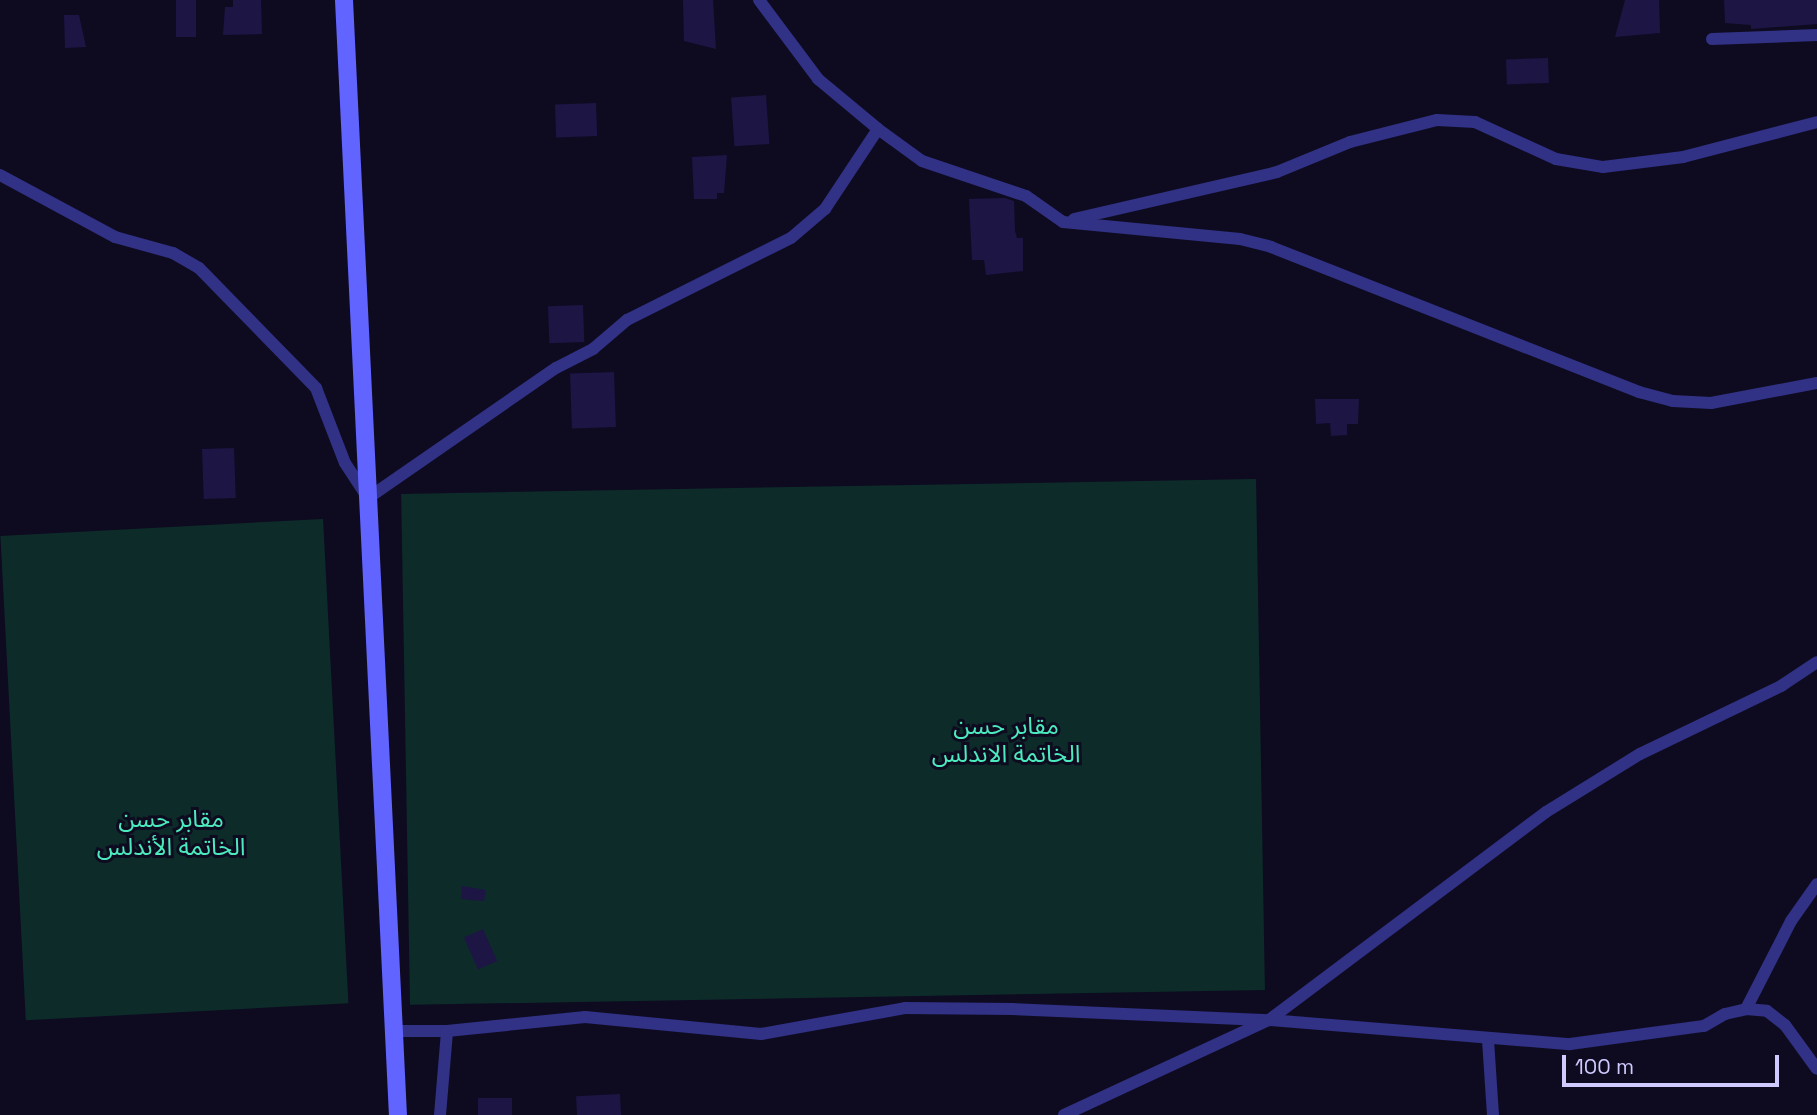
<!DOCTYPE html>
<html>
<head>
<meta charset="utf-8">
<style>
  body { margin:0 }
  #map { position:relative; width:1817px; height:1115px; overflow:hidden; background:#0e0b21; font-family:"Space Grotesk","Noto Sans Arabic",sans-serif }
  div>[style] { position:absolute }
  .green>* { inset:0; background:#0d2c29; transform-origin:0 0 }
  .building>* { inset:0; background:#1d1544; transform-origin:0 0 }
  .street>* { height:12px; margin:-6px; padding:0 6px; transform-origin:6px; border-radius:6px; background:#313185 }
  .secondary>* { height:18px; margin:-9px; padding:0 9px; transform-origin:9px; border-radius:9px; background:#6264ff }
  span { translate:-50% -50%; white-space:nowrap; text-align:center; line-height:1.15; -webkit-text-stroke:6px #0e0b21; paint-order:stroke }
  .park-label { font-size:24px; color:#4bebbd }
  .scale { position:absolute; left:1562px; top:1055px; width:217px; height:32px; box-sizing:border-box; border:4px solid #cfcbff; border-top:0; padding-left:9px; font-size:21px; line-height:24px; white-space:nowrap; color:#cfcbff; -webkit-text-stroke:5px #0e0b21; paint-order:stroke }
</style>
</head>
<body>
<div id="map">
  <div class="green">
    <div style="left:1256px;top:479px;width:511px;height:855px;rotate:89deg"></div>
    <div style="left:323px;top:519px;width:485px;height:323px;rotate:87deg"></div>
  </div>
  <div class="building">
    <div style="left:176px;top:0;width:20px;height:37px"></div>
    <div style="clip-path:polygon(233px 0,261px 0,262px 34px,223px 35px,225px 7px,233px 7px)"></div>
    <div style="clip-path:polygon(683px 0,713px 0,716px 49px,684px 41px)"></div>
    <div style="clip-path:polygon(1625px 0,1659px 0,1660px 33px,1615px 37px)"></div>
    <div style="clip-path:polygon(1724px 0,1817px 0,1817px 24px,1751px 29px,1751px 25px,1725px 23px)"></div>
    <div style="clip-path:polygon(64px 15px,79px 15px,86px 47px,65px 48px)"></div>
    <div style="left:1548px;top:58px;width:25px;height:42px;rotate:88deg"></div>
    <div style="left:766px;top:95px;width:49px;height:35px;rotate:86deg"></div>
    <div style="left:596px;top:103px;width:33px;height:41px;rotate:88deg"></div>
    <div style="clip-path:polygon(727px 155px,724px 193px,717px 193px,717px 199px,694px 199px,692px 157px)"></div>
    <div style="clip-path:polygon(1005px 198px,1014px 201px,1015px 231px,1017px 238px,1023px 238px,1023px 271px,986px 275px,984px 260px,972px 260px,969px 199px)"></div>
    <div style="left:583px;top:305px;width:37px;height:35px;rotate:88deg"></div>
    <div style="left:614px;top:372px;width:55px;height:44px;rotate:88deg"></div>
    <div style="clip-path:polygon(1315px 399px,1359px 399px,1358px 424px,1347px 424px,1347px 435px,1331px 436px,1330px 423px,1316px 424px)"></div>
    <div style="left:234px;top:448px;width:50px;height:32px;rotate:88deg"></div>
    <div style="clip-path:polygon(462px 886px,486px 890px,484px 901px,461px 899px)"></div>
    <div style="left:483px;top:929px;width:35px;height:21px;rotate:66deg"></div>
    <div style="left:620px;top:1094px;width:21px;height:44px;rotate:87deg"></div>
    <div style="left:478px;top:1098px;width:34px;height:17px"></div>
  </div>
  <div class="street">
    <div style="left:759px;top:0;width:99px;rotate:53.2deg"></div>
    <div style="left:818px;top:79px;width:78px;rotate:39.8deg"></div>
    <div style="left:878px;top:129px;width:54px;rotate:36deg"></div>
    <div style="left:922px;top:161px;width:110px;rotate:18.6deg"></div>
    <div style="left:1026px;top:196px;width:45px;rotate:35.1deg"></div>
    <div style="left:1063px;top:222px;width:178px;rotate:5.5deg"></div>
    <div style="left:1240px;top:239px;width:32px;rotate:14deg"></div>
    <div style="left:1271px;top:247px;width:396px;rotate:21.5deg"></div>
    <div style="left:1639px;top:392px;width:35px;rotate:15deg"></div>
    <div style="left:1673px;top:401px;width:38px;rotate:3deg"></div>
    <div style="left:1711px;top:403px;width:108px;rotate:-10.7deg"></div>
    <div style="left:1712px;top:39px;width:105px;rotate:-2.2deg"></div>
    <div style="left:0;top:175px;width:131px;rotate:28.3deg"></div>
    <div style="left:115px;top:237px;width:60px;rotate:15.4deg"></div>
    <div style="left:173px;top:253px;width:30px;rotate:30deg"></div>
    <div style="left:199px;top:268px;width:168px;rotate:45.7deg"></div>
    <div style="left:316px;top:388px;width:80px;rotate:68.9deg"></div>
    <div style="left:345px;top:463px;width:42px;rotate:56.7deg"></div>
    <div style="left:368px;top:498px;width:229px;rotate:-34.7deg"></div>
    <div style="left:556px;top:368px;width:42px;rotate:-27.2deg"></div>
    <div style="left:593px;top:349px;width:45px;rotate:-40.5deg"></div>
    <div style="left:627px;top:320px;width:183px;rotate:-26.6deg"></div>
    <div style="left:791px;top:238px;width:45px;rotate:-40.5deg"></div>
    <div style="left:825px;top:209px;width:96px;rotate:-56.5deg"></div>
    <div style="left:1074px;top:219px;width:208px;rotate:-13deg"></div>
    <div style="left:1277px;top:172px;width:79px;rotate:-22.3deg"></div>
    <div style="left:1350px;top:142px;width:90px;rotate:-14.2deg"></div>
    <div style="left:1437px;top:120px;width:38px;rotate:3deg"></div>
    <div style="left:1475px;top:122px;width:89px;rotate:24.6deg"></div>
    <div style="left:1556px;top:159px;width:48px;rotate:9.7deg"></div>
    <div style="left:1603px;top:167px;width:81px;rotate:-7.1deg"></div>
    <div style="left:1683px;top:157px;width:138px;rotate:-14.6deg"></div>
    <div style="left:1746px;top:1009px;width:99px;rotate:-62.9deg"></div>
    <div style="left:1791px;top:921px;width:45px;rotate:-54.9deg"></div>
    <div style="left:394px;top:1031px;width:53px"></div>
    <div style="left:447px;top:1031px;width:139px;rotate:-5.8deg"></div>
    <div style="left:585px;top:1017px;width:177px;rotate:5.5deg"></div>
    <div style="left:761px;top:1034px;width:146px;rotate:-10.2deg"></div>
    <div style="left:905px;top:1008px;width:107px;rotate:0.5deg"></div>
    <div style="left:1012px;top:1009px;width:257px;rotate:2.5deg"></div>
    <div style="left:1269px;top:1020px;width:302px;rotate:4.6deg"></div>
    <div style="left:1570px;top:1044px;width:135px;rotate:-7.7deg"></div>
    <div style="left:1704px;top:1026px;width:24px;rotate:-30deg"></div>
    <div style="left:1725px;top:1014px;width:22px;rotate:-13deg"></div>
    <div style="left:1746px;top:1009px;width:21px;rotate:5deg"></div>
    <div style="left:1767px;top:1011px;width:23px;rotate:38deg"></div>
    <div style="left:1785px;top:1025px;width:54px;rotate:54deg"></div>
    <div style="left:1488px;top:1040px;width:75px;rotate:86.2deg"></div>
    <div style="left:440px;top:1115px;width:84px;rotate:-85.2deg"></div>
    <div style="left:1064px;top:1115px;width:226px;rotate:-24.9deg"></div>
    <div style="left:1269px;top:1020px;width:346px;rotate:-36.9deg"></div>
    <div style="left:1546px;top:812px;width:110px;rotate:-31.7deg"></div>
    <div style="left:1640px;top:754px;width:157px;rotate:-25.7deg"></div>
    <div style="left:1781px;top:686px;width:43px;rotate:-33.7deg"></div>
  </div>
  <div class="secondary">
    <div style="left:344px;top:0;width:1116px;rotate:87.23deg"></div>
  </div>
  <div class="park-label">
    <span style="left:1006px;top:740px">مقابر حسن<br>الخاتمة الاندلس</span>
    <span style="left:171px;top:833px">مقابر حسن<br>الخاتمة الأندلس</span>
  </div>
  <div class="scale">100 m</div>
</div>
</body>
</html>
